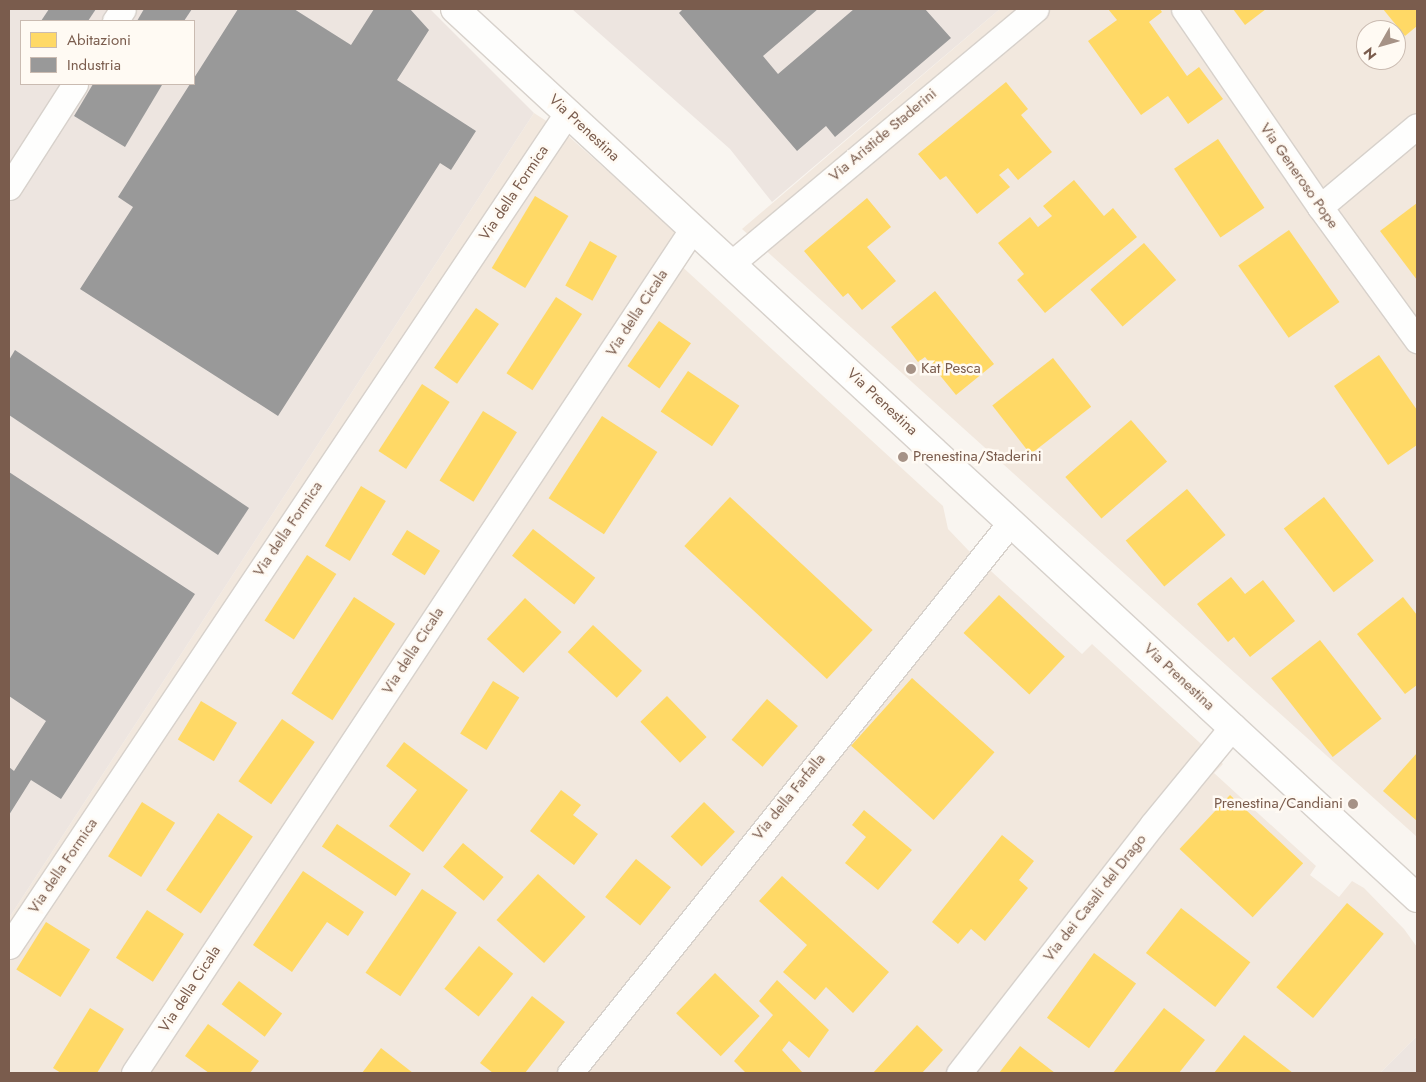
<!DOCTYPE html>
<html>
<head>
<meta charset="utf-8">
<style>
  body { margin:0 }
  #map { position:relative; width:1426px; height:1082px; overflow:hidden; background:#f9f5f0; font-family:Jost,sans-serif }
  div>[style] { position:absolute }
  .residential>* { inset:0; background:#f2e8de }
  .industrial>* { inset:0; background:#ede5e0 }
  .homes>* { inset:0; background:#ffd966; transform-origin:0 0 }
  .industry>* { inset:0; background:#999 }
  .roads { filter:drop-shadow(1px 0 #d7d1cb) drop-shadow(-1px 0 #d7d1cb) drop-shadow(0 1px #d7d1cb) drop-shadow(0 -1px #d7d1cb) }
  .street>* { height:25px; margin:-12.5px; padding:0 12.5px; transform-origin:12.5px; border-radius:12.5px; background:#fefefd }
  .secondary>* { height:28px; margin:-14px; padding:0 14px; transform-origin:14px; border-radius:14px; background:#fefefd }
  .dots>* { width:14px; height:14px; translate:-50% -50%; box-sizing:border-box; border:2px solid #fffaf3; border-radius:50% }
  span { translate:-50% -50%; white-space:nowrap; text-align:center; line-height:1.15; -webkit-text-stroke:5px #fffaf3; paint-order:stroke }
  .street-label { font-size:15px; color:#7a5c4d }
  .poi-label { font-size:15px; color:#7a5c4d }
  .left { translate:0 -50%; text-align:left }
  .right { translate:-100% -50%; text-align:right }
  .frame { position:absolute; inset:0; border:10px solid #7a5c4d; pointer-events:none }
  .legend { position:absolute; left:20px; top:20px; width:175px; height:65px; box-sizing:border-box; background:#fffaf3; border:1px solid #cabbb1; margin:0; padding:6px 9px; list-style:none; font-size:15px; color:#7a5c4d }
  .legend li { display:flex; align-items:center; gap:10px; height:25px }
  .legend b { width:25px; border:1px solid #cabbb1 }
  .north { position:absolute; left:1356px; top:20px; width:50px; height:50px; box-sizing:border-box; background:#fffaf3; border:1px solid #cabbb1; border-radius:50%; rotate:232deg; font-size:14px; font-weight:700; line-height:20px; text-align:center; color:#7a5c4d }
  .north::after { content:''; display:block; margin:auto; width:18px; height:22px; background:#a69286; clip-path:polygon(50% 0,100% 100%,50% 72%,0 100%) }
</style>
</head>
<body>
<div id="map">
  <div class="residential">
    <div style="clip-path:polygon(evenodd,1000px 9px,1417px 9px,1417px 837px,742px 229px,1000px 9px,1366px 30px,1396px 30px,1396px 60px,1366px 60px,1366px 30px)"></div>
    <div style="clip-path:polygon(534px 113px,565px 133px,676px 232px,665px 251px,943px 506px,948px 529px,969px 551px,1082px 654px,1092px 644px,1223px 764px,1214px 773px,1316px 866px,1310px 875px,1339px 897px,1352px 881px,1364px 888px,1404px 929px,1417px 947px,1417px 1036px,1380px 1073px,9px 1073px,9px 918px)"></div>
  </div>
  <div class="industrial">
    <div style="clip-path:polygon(evenodd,9px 9px,430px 9px,534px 113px,9px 918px,9px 9px,21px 21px,194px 21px,194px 84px,21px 84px,21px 21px)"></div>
    <div style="clip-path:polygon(572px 9px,1000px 9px,772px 202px,730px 149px)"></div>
    <div style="clip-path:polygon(1417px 1036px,1417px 1073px,1380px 1073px)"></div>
  </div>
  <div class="homes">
    <div style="clip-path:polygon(1108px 9px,1160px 9px,1162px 12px,1149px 22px,1187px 76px,1199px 67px,1223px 99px,1188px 124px,1168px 96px,1141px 115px,1088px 41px,1117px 20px)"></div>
    <div style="clip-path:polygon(1233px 9px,1266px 9px,1245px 25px)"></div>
    <div style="clip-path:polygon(1383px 9px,1417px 9px,1417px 26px,1405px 36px)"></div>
    <div style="clip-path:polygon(1006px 82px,1028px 109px,1021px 115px,1052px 152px,1018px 180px,1008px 168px,999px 175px,1010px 187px,977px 214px,946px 176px,940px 180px,918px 154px)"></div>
    <div style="left:1218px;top:139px;width:83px;height:53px;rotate:56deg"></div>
    <div style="clip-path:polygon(1074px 180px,1104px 216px,1113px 208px,1137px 237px,1045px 313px,1017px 280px,1024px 274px,998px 243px,1030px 217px,1038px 227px,1052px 216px,1043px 206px)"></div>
    <div style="left:535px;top:196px;width:39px;height:84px;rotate:31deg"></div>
    <div style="clip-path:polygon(867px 198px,891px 227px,867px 247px,896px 281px,862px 310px,848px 293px,843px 297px,804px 251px)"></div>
    <div style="clip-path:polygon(1417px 203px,1417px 280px,1380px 231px)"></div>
    <div style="left:1289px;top:230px;width:88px;height:62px;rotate:55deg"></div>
    <div style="left:590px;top:241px;width:31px;height:51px;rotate:29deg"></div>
    <div style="left:1144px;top:243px;width:49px;height:71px;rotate:49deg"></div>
    <div style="clip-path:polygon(935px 291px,994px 364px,956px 395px,925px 357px,918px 362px,891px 327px)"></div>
    <div style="left:556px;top:297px;width:31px;height:91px;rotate:33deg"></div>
    <div style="left:476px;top:308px;width:28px;height:73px;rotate:35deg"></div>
    <div style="left:659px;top:321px;width:39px;height:55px;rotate:35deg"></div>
    <div style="clip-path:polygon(1379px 355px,1417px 410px,1417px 445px,1388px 465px,1334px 386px)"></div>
    <div style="left:1053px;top:358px;width:62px;height:77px;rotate:52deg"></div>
    <div style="left:688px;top:371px;width:62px;height:49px;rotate:34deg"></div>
    <div style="left:422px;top:384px;width:33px;height:80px;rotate:33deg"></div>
    <div style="left:483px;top:411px;width:40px;height:82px;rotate:32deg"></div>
    <div style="left:602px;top:416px;width:66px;height:98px;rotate:33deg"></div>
    <div style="left:1131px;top:420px;width:55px;height:87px;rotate:49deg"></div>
    <div style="left:361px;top:486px;width:29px;height:70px;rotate:31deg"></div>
    <div style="left:1187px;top:489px;width:60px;height:80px;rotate:50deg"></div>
    <div style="left:730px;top:497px;width:195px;height:67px;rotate:43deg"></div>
    <div style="left:1324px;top:497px;width:81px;height:51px;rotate:52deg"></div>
    <div style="left:533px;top:529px;width:79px;height:34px;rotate:38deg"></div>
    <div style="left:407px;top:530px;width:39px;height:29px;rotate:32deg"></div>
    <div style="left:307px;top:555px;width:35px;height:78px;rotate:33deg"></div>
    <div style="clip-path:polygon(1231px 577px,1245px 594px,1263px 580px,1295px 621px,1250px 657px,1234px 637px,1228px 642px,1197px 604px)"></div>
    <div style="left:999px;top:595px;width:90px;height:52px;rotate:43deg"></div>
    <div style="left:354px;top:597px;width:49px;height:115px;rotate:33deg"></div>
    <div style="clip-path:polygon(1403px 597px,1417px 615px,1417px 685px,1405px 694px,1357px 634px)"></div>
    <div style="left:525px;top:598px;width:50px;height:56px;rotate:43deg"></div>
    <div style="left:593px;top:625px;width:67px;height:37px;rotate:43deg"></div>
    <div style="left:1320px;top:640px;width:100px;height:62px;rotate:52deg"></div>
    <div style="left:912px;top:678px;width:111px;height:91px;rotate:42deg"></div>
    <div style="left:493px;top:681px;width:31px;height:62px;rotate:32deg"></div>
    <div style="left:667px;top:696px;width:57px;height:37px;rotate:46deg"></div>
    <div style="left:767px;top:699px;width:41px;height:54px;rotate:41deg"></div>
    <div style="left:201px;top:701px;width:42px;height:45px;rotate:31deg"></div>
    <div style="left:282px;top:719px;width:40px;height:76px;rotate:35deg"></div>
    <div style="clip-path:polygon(404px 742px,468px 790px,423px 852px,389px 826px,417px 790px,386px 766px)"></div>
    <div style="clip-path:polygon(1417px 753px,1417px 821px,1383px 791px)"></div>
    <div style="clip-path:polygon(561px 790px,581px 805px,573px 815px,598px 834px,574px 865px,530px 831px)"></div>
    <div style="left:1230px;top:795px;width:100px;height:74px;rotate:43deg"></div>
    <div style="left:142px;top:802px;width:39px;height:64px;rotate:32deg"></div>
    <div style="left:704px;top:802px;width:43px;height:48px;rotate:44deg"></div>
    <div style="clip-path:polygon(864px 810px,912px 850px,878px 890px,845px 863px,866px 837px,852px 825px)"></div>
    <div style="left:218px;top:813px;width:42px;height:93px;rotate:34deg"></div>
    <div style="left:337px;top:824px;width:89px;height:27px;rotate:34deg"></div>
    <div style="clip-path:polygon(1002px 835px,1034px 861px,1019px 880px,1028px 888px,985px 941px,971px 929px,958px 944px,932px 922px)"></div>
    <div style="left:463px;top:843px;width:53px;height:31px;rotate:40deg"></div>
    <div style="left:636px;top:859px;width:45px;height:49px;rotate:39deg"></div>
    <div style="clip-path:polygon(303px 871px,364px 912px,348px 936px,327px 922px,292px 972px,253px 945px)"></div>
    <div style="left:538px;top:874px;width:64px;height:62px;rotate:42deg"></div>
    <div style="clip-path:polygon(782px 876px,889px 972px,853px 1013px,826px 987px,815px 1000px,783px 972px,807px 945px,759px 901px)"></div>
    <div style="left:422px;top:889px;width:42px;height:101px;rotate:34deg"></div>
    <div style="left:1347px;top:903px;width:48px;height:110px;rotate:40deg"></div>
    <div style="left:1181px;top:908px;width:88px;height:57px;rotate:38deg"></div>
    <div style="left:147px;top:910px;width:44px;height:57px;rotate:33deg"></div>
    <div style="left:46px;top:922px;width:52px;height:56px;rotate:32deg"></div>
    <div style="left:479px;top:946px;width:44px;height:55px;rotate:39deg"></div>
    <div style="left:1094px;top:953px;width:52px;height:80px;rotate:36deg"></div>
    <div style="left:715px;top:973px;width:62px;height:56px;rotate:44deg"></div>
    <div style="clip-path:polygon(777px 980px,829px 1030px,809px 1058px,789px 1041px,782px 1050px,803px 1073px,746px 1073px,734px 1061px,773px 1015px,759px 1001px)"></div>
    <div style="left:239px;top:981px;width:54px;height:29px;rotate:37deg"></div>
    <div style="clip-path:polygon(532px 996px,565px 1022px,525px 1073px,493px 1073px,480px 1063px)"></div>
    <div style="clip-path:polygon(90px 1008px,124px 1029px,97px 1073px,61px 1073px,53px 1068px)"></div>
    <div style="clip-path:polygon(1164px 1008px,1205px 1040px,1179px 1073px,1113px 1073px)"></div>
    <div style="clip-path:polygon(208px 1024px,259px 1061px,250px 1073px,209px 1073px,185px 1056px)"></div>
    <div style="clip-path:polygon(917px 1025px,943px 1050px,922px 1073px,873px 1073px)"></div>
    <div style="clip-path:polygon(1244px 1035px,1293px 1073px,1214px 1073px)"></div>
    <div style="clip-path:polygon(1020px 1046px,1055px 1073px,999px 1073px)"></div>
    <div style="clip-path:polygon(381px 1048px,413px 1073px,362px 1073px)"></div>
  </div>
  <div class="industry">
    <div style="clip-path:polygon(49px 9px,96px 9px,88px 21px,41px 21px)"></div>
    <div style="clip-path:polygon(144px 9px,192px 9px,184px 21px,137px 21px)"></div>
    <div style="clip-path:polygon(238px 9px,294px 9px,351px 45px,374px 9px,410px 9px,429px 30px,397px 80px,476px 131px,451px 170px,440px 163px,278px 416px,80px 289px,133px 207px,118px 197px,190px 84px,194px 84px,194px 78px)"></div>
    <div style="clip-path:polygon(683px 9px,818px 9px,763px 56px,778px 74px,854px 9px,925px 9px,951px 38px,835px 137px,826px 126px,797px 151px,679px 13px)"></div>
    <div style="clip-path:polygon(93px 84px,162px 85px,125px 147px,74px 116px)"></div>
    <div style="clip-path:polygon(15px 350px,249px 508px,218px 555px,9px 415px,9px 360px)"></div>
    <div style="clip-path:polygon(9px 472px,195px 594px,61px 799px,31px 780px,9px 815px,9px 767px,14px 771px,46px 721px,9px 696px)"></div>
  </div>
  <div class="roads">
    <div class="street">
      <div style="left:1184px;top:9px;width:240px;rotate:55.5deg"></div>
      <div style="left:1320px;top:207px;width:165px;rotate:53.9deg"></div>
      <div style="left:115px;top:21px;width:14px;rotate:-56deg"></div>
      <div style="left:9px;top:187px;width:122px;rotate:-57.3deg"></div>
      <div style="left:1320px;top:207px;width:126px;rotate:-39.9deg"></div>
      <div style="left:732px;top:263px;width:396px;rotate:-39.9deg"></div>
      <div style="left:9px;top:946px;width:1004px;rotate:-56.17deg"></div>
      <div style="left:134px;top:1073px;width:1013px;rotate:-56.51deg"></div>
      <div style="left:570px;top:1073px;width:706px;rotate:-51.33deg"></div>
      <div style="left:959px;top:1073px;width:314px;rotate:-52.1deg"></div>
      <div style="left:1152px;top:825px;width:128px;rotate:-50.7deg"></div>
    </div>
    <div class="secondary">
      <div style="left:455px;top:9px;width:1310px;rotate:42.74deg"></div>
    </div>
  </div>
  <div class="dots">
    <div style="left:911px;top:369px;background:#a69286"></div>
    <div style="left:903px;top:457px;background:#a69286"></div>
    <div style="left:1353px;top:804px;background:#a69286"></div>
  </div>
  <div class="street-label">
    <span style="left:584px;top:128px;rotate:43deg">Via Prenestina</span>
    <span style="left:883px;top:135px;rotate:-40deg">Via Aristide Staderini</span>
    <span style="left:1299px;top:176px;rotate:55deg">Via Generoso Pope</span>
    <span style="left:514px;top:193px;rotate:-56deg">Via della Formica</span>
    <span style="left:637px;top:313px;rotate:-57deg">Via della Cicala</span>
    <span style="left:882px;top:402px;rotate:43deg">Via Prenestina</span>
    <span style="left:288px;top:529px;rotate:-56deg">Via della Formica</span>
    <span style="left:413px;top:651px;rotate:-57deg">Via della Cicala</span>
    <span style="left:1179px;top:677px;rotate:43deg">Via Prenestina</span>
    <span style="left:789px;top:797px;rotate:-51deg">Via della Farfalla</span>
    <span style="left:63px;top:866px;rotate:-56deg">Via della Formica</span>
    <span style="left:1095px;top:898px;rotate:-52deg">Via dei Casali del Drago</span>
    <span style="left:190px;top:989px;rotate:-57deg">Via della Cicala</span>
  </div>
  <div class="poi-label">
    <span class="left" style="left:921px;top:369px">Kat Pesca</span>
    <span class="left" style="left:913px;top:457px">Prenestina/Staderini</span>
    <span class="right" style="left:1343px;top:804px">Prenestina/Candiani</span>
  </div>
  <div class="frame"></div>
  <ul class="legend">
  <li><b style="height:14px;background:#ffd966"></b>Abitazioni</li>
  <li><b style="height:14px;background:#999"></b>Industria</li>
  </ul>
  <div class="north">N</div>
</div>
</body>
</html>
